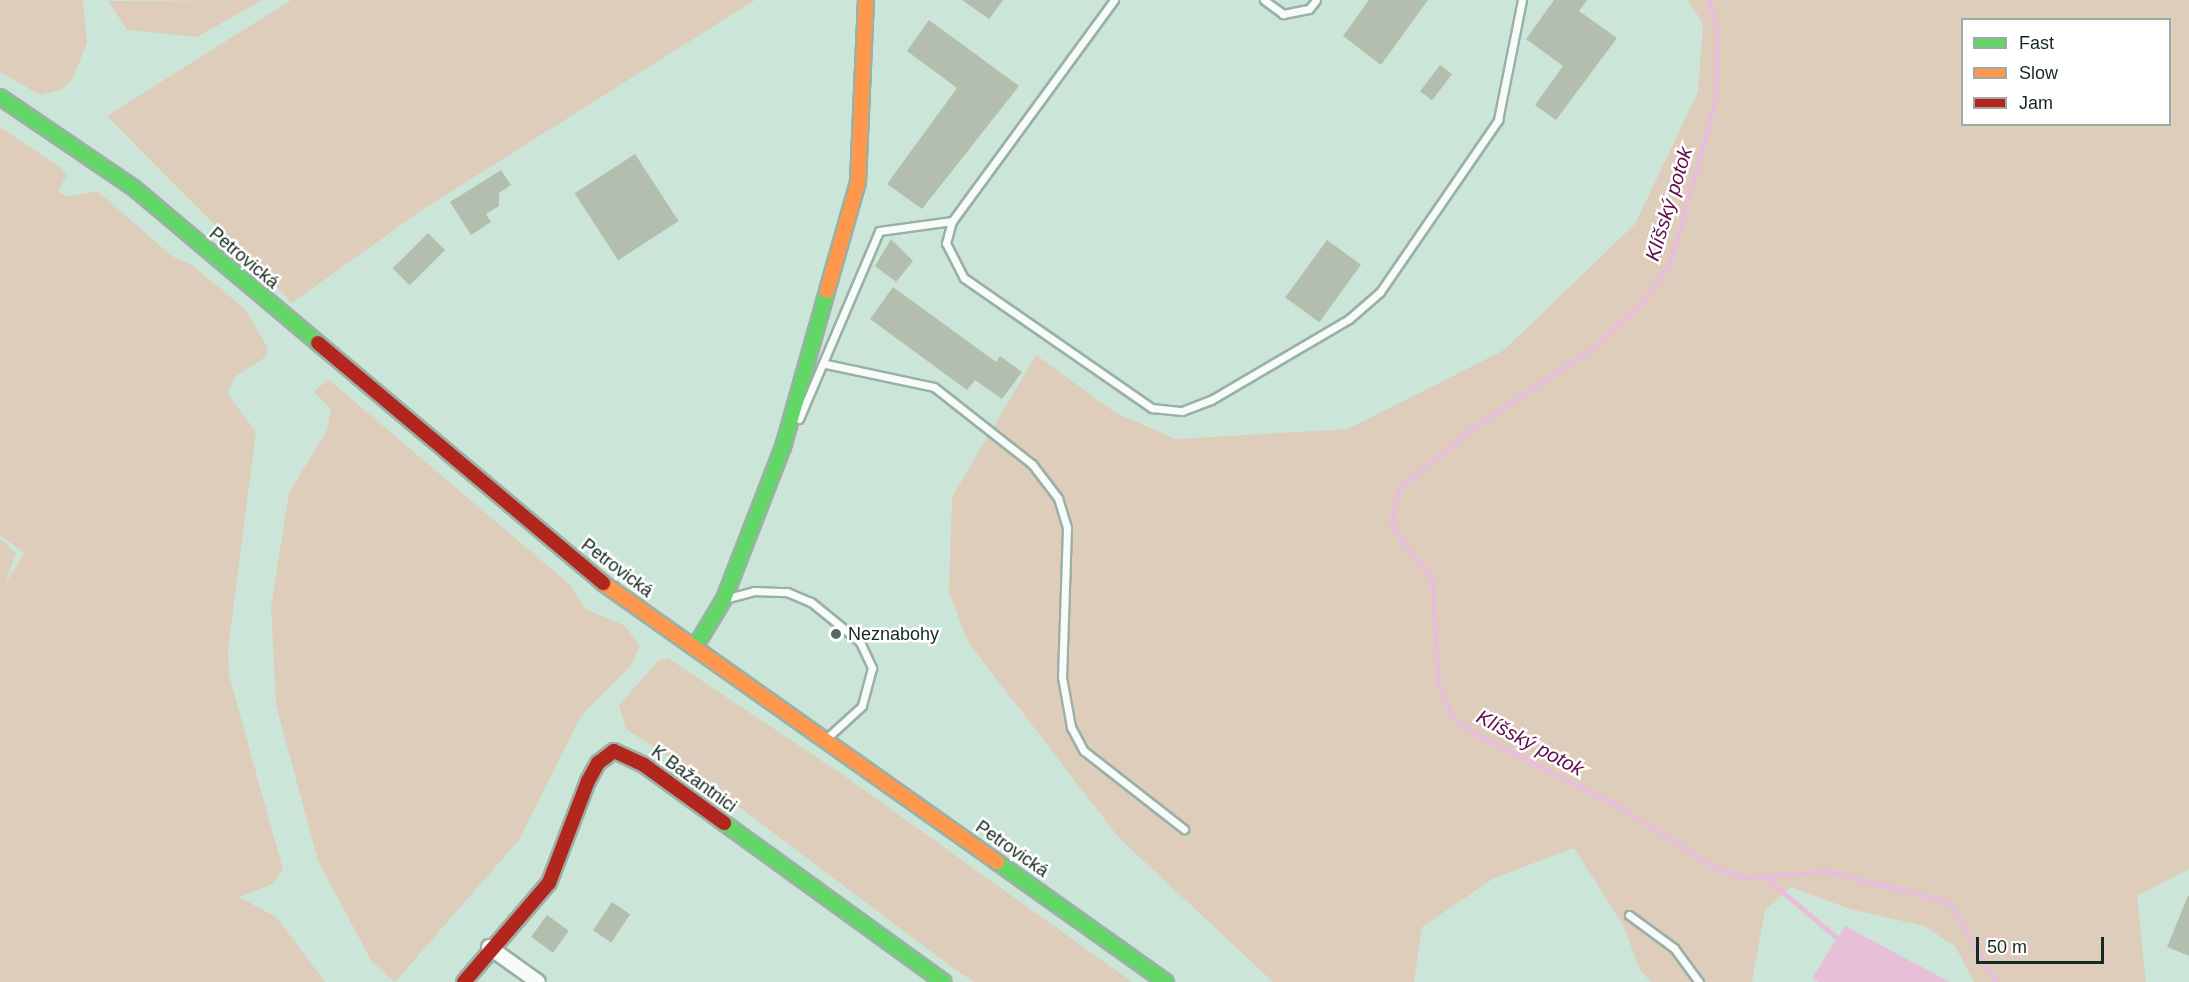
<!DOCTYPE html>
<html>
<head>
<meta charset="utf-8">
<style>
  body { margin:0 }
  #map { position:relative; width:2189px; height:982px; overflow:hidden; background:#cbe6d8; font-family:Arial,sans-serif }
  div>[style] { position:absolute }
  .green>* { inset:0; background:#decdbb }
  .water>* { inset:0; background:#e8bfd9 }
  .stream>* { height:5px; margin:-2.5px; padding:0 2.5px; transform-origin:2.5px; border-radius:2.5px; background:#e8bfd9 }
  .building>* { inset:0; background:#b3beae; transform-origin:0 0 }
  .roads { filter:drop-shadow(2px 0 #9bb0a5) drop-shadow(-2px 0 #9bb0a5) drop-shadow(0 2px #9bb0a5) drop-shadow(0 -2px #9bb0a5) }
  .lane>* { height:7px; margin:-3.5px; padding:0 3.5px; transform-origin:3.5px; border-radius:3.5px; background:#f7fbf9 }
  .street>* { height:14px; margin:-7px; padding:0 7px; transform-origin:7px; border-radius:7px; background:#f7fbf9 }
  .fast>* { height:14px; margin:-7px; padding:0 7px; transform-origin:7px; border-radius:7px; background:#63d668 }
  .slow>* { height:14px; margin:-7px; padding:0 7px; transform-origin:7px; border-radius:7px; background:#ff974d }
  .jam>* { height:14px; margin:-7px; padding:0 7px; transform-origin:7px; border-radius:7px; background:#b3261e }
  .dots>* { width:16px; height:16px; translate:-50% -50%; box-sizing:border-box; border:3px solid #fff; border-radius:50% }
  span { translate:-50% -50%; white-space:nowrap; text-align:center; line-height:1.15; -webkit-text-stroke:5px #fff; paint-order:stroke }
  .street-label { font-size:18px; color:#15291f }
  .poi-label { font-size:18px; color:#15291f }
  .left { translate:0 -50%; text-align:left }
  .water-label { font-size:20px; color:#5f0d4a; font-style:italic }
  .legend { position:absolute; left:1961px; top:18px; width:210px; height:108px; box-sizing:border-box; background:#fff; border:2px solid #a1a9a5; margin:0; padding:8px 10px; list-style:none; font-size:18px; color:#15291f }
  .legend li { display:flex; align-items:center; gap:12px; height:30px }
  .legend b { width:30px; border:2px solid #a1a9a5 }
  .scale { position:absolute; left:1976px; top:937px; width:128px; height:27px; box-sizing:border-box; border:3px solid #15291f; border-top:0; padding-left:8px; font-size:18px; line-height:21px; white-space:nowrap; color:#15291f; -webkit-text-stroke:4px #fff; paint-order:stroke }
</style>
</head>
<body>
<div id="map">
  <div class="green">
    <div style="clip-path:polygon(0 0,83px 0,87px 43px,72px 80px,61px 90px,40px 95px,0 72px)"></div>
    <div style="clip-path:polygon(262px 0,197px 37px,127px 30px,108px 1px)"></div>
    <div style="clip-path:polygon(291px 0,755px 0,422px 210px,292px 303px,107px 116px)"></div>
    <div style="clip-path:polygon(evenodd,1688px 0,2189px 0,2189px 869px,2137px 896px,2146px 982px,1974px 982px,1955px 946px,1924px 926px,1850px 909px,1791px 887px,1765px 910px,1752px 982px,1651px 982px,1640px 970px,1623px 925px,1574px 848px,1494px 878px,1422px 927px,1414px 982px,1273px 982px,1119px 838px,968px 642px,949px 592px,952px 497px,1036px 355px,1116px 413px,1176px 439px,1348px 429px,1504px 350px,1635px 224px,1698px 92px,1703px 24px,1688px 0,1962px 20px,2170px 20px,2170px 124px,1962px 124px,1962px 20px)"></div>
    <div style="clip-path:polygon(0 127px,60px 167px,67px 175px,58px 191px,67px 197px,97px 191px,172px 256px,193px 266px,245px 309px,267px 346px,267px 356px,236px 376px,227px 393px,256px 432px,228px 650px,229px 675px,283px 870px,272px 884px,239px 897px,276px 917px,325px 982px,0 982px,0 539px,16px 553px,4px 586px,24px 553px,0 535px)"></div>
    <div style="clip-path:polygon(328px 379px,569px 584px,586px 609px,625px 626px,640px 646px,630px 667px,581px 716px,519px 840px,395px 982px,372px 962px,318px 861px,276px 705px,271px 607px,289px 493px,327px 430px,331px 409px,314px 392px)"></div>
    <div style="clip-path:polygon(668px 658px,846px 777px,1132px 982px,974px 982px,950px 966px,701px 778px,626px 729px,619px 705px,658px 661px)"></div>
  </div>
  <div class="water">
    <div style="clip-path:polygon(1845px 926px,1884px 947px,1950px 982px,1819px 982px,1812px 978px)"></div>
  </div>
  <div class="stream">
    <div style="left:1709px;top:0;width:33px;rotate:76deg"></div>
    <div style="left:1717px;top:32px;width:66px;rotate:90.9deg"></div>
    <div style="left:1716px;top:98px;width:172px;rotate:105.5deg"></div>
    <div style="left:1670px;top:264px;width:46px;rotate:126.1deg"></div>
    <div style="left:1643px;top:301px;width:69px;rotate:136.8deg"></div>
    <div style="left:1593px;top:348px;width:144px;rotate:146.3deg"></div>
    <div style="left:1473px;top:428px;width:97px;rotate:140.9deg"></div>
    <div style="left:1398px;top:489px;width:38px;rotate:101deg"></div>
    <div style="left:1391px;top:526px;width:67px;rotate:52.3deg"></div>
    <div style="left:1432px;top:579px;width:104px;rotate:86.7deg"></div>
    <div style="left:1438px;top:683px;width:36px;rotate:67deg"></div>
    <div style="left:1452px;top:716px;width:31px;rotate:37deg"></div>
    <div style="left:1477px;top:735px;width:156px;rotate:26.7deg"></div>
    <div style="left:1616px;top:805px;width:118px;rotate:32.2deg"></div>
    <div style="left:1716px;top:868px;width:33px;rotate:18deg"></div>
    <div style="left:1747px;top:878px;width:79px;rotate:-5.1deg"></div>
    <div style="left:1826px;top:871px;width:127px;rotate:14.1deg"></div>
    <div style="left:1949px;top:902px;width:93px;rotate:59.6deg"></div>
    <div style="left:1764px;top:876px;width:104px;rotate:40.3deg"></div>
  </div>
  <div class="building">
    <div style="clip-path:polygon(962px 0,1003px 0,989px 19px)"></div>
    <div style="clip-path:polygon(1369px 0,1428px 0,1381px 65px,1343px 36px)"></div>
    <div style="clip-path:polygon(1554px 0,1587px 0,1579px 11px,1617px 38px,1556px 120px,1535px 105px,1563px 66px,1526px 39px)"></div>
    <div style="clip-path:polygon(929px 20px,1019px 86px,922px 209px,887px 184px,957px 88px,907px 51px)"></div>
    <div style="left:1440px;top:65px;width:15px;height:33px;rotate:37deg"></div>
    <div style="left:635px;top:154px;width:80px;height:72px;rotate:57deg"></div>
    <div style="clip-path:polygon(501px 170px,511px 185px,499px 193px,499px 206px,486px 214px,491px 222px,471px 235px,450px 202px)"></div>
    <div style="left:428px;top:233px;width:24px;height:50px;rotate:45deg"></div>
    <div style="clip-path:polygon(891px 239px,913px 261px,896px 282px,875px 266px)"></div>
    <div style="left:1327px;top:240px;width:42px;height:71px;rotate:36deg"></div>
    <div style="clip-path:polygon(893px 287px,996px 362px,1000px 356px,1022px 372px,1002px 399px,975px 380px,967px 390px,870px 319px)"></div>
    <div style="clip-path:polygon(2188px 896px,2189px 896px,2189px 956px,2167px 947px)"></div>
    <div style="left:612px;top:902px;width:22px;height:34px;rotate:34deg"></div>
    <div style="left:547px;top:915px;width:27px;height:27px;rotate:36deg"></div>
  </div>
  <div class="roads">
    <div class="lane">
      <div style="left:1114px;top:0;width:274px;rotate:126.2deg"></div>
      <div style="left:952px;top:221px;width:23px;rotate:105deg"></div>
      <div style="left:946px;top:243px;width:39px;rotate:63deg"></div>
      <div style="left:964px;top:278px;width:229px;rotate:34.7deg"></div>
      <div style="left:1152px;top:408px;width:30px;rotate:6deg"></div>
      <div style="left:1182px;top:411px;width:31px;rotate:-21deg"></div>
      <div style="left:1211px;top:400px;width:160px;rotate:-30.4deg"></div>
      <div style="left:1349px;top:319px;width:41px;rotate:-41.1deg"></div>
      <div style="left:1380px;top:292px;width:209px;rotate:-55.5deg"></div>
      <div style="left:1498px;top:120px;width:122px;rotate:-78.7deg"></div>
      <div style="left:1264px;top:0;width:24px;rotate:36deg"></div>
      <div style="left:1283px;top:14px;width:26px;rotate:-11deg"></div>
      <div style="left:1309px;top:9px;width:11px;rotate:-52deg"></div>
      <div style="left:826px;top:364px;width:110px;rotate:12deg"></div>
      <div style="left:934px;top:387px;width:125px;rotate:38.2deg"></div>
      <div style="left:1032px;top:464px;width:43px;rotate:52.6deg"></div>
      <div style="left:1058px;top:498px;width:31px;rotate:73deg"></div>
      <div style="left:1067px;top:528px;width:149px;rotate:91.9deg"></div>
      <div style="left:1062px;top:677px;width:51px;rotate:79.8deg"></div>
      <div style="left:1071px;top:727px;width:27px;rotate:62deg"></div>
      <div style="left:1084px;top:751px;width:127px;rotate:38deg"></div>
      <div style="left:799px;top:419px;width:204px;rotate:-66.9deg"></div>
      <div style="left:879px;top:231px;width:74px;rotate:-7.8deg"></div>
      <div style="left:728px;top:598px;width:27px;rotate:-15deg"></div>
      <div style="left:754px;top:591px;width:33px;rotate:2deg"></div>
      <div style="left:787px;top:592px;width:26px;rotate:23deg"></div>
      <div style="left:811px;top:602px;width:63px;rotate:39.2deg"></div>
      <div style="left:860px;top:642px;width:29px;rotate:65deg"></div>
      <div style="left:872px;top:668px;width:39px;rotate:105deg"></div>
      <div style="left:862px;top:706px;width:47px;rotate:137.6deg"></div>
      <div style="left:1629px;top:915px;width:56px;rotate:36.3deg"></div>
      <div style="left:1674px;top:948px;width:42px;rotate:53.7deg"></div>
    </div>
    <div class="street">
      <div style="left:489px;top:947px;width:60px;rotate:35.5deg"></div>
    </div>
    <div class="fast">
      <div style="left:0;top:97px;width:162px;rotate:34.2deg"></div>
      <div style="left:134px;top:188px;width:241px;rotate:40.1deg"></div>
      <div style="left:695px;top:647px;width:56px;rotate:-58.9deg"></div>
      <div style="left:724px;top:599px;width:163px;rotate:-68.8deg"></div>
      <div style="left:783px;top:447px;width:162px;rotate:-74.2deg"></div>
      <div style="left:724px;top:823px;width:271px;rotate:35.9deg"></div>
      <div style="left:997px;top:862px;width:207px;rotate:35.4deg"></div>
    </div>
    <div class="slow">
      <div style="left:827px;top:291px;width:113px;rotate:-74.1deg"></div>
      <div style="left:858px;top:182px;width:182px;rotate:-87.5deg"></div>
      <div style="left:603px;top:583px;width:483px;rotate:35.3deg"></div>
    </div>
    <div class="jam">
      <div style="left:318px;top:343px;width:373px;rotate:40.1deg"></div>
      <div style="left:464px;top:982px;width:130px;rotate:-49.4deg"></div>
      <div style="left:549px;top:883px;width:109px;rotate:-69.1deg"></div>
      <div style="left:588px;top:781px;width:21px;rotate:-61deg"></div>
      <div style="left:598px;top:763px;width:20px;rotate:-37deg"></div>
      <div style="left:614px;top:751px;width:33px;rotate:25deg"></div>
      <div style="left:644px;top:765px;width:99px;rotate:35.9deg"></div>
    </div>
  </div>
  <div class="dots">
    <div style="left:836px;top:634px;background:#556b60"></div>
  </div>
  <div class="street-label">
    <span style="left:244px;top:258px;rotate:40deg">Petrovická</span>
    <span style="left:617px;top:568px;rotate:37deg">Petrovická</span>
    <span style="left:694px;top:779px;rotate:36deg">K Bažantnici</span>
    <span style="left:1012px;top:849px;rotate:35deg">Petrovická</span>
  </div>
  <div class="poi-label">
    <span class="left" style="left:848px;top:634px">Neznabohy</span>
  </div>
  <div class="water-label">
    <span style="left:1669px;top:204px;rotate:-73deg">Klíšský potok</span>
    <span style="left:1530px;top:743px;rotate:28deg">Klíšský potok</span>
  </div>
  <ul class="legend">
  <li><b style="height:8px;background:#63d668"></b>Fast</li>
  <li><b style="height:8px;background:#ff974d"></b>Slow</li>
  <li><b style="height:8px;background:#b3261e"></b>Jam</li>
  </ul>
  <div class="scale">50 m</div>
</div>
</body>
</html>
